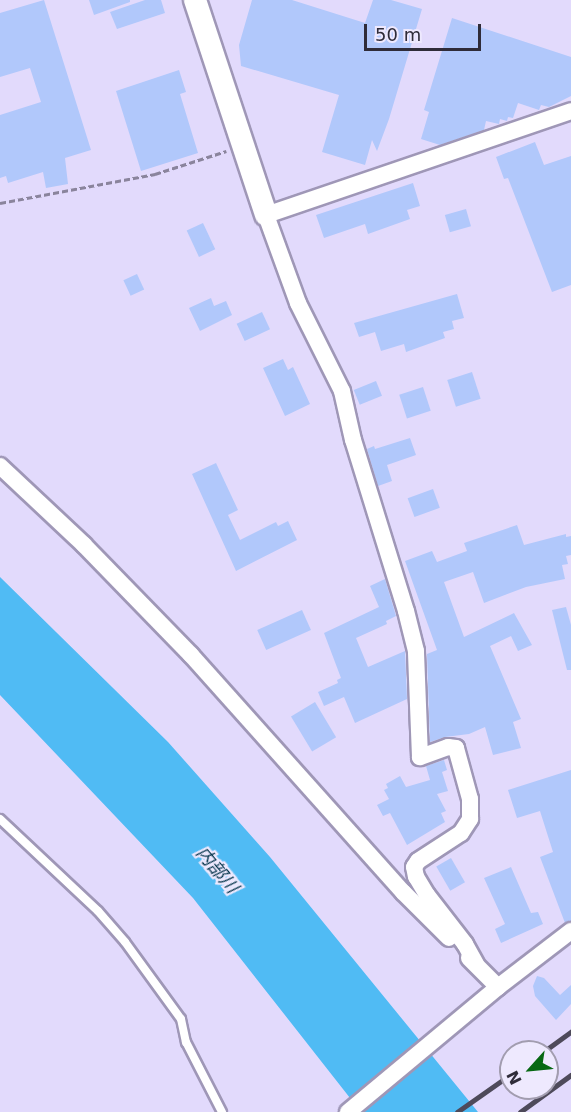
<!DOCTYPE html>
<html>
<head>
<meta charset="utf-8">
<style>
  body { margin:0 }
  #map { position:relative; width:571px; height:1112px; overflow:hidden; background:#e2dafc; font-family:"DejaVu Sans","Noto Sans JP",sans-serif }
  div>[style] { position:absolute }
  .water>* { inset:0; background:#50bbf4 }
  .building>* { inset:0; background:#b1c8fb; transform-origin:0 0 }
  .path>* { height:3px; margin-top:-1.5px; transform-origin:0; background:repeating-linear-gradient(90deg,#8a849c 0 6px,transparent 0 9px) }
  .roads { filter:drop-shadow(2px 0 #9f97b7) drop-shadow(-2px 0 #9f97b7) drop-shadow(0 2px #9f97b7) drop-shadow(0 -2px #9f97b7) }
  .lane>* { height:8px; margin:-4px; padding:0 4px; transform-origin:4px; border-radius:4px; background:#fff }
  .street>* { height:16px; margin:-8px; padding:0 8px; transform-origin:8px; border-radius:8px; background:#fff }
  .secondary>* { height:22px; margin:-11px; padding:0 11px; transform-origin:11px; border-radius:11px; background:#fff }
  .rail>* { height:4.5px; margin:-2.25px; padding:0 2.25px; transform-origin:2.25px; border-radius:2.25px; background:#4e4a5a }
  span { translate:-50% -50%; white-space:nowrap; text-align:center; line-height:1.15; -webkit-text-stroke:4.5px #eee9fe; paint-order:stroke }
  .water-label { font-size:18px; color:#04344b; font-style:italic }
  .north { position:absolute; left:499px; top:1040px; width:60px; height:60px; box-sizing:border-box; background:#eee9fe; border:2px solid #a29daf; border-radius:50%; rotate:243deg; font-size:16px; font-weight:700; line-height:24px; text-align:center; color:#2f2c39 }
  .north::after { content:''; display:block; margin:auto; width:21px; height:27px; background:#076813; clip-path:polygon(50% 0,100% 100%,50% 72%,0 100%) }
  .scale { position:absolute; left:364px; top:24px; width:117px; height:27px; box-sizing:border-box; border:3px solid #2f2c39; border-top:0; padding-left:8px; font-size:18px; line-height:21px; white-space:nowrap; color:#2f2c39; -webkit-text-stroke:4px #eee9fe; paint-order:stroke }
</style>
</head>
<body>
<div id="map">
  <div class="water">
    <div style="clip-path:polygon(0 577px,168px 742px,270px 857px,478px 1112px,361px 1112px,193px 898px,0 695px)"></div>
  </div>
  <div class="building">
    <div style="clip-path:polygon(44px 0,91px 150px,65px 158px,68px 184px,46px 188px,43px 172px,8px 183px,6px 176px,0 178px,0 115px,41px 102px,30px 68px,0 77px,0 13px)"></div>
    <div style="clip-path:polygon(89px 0,130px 0,130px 2px,94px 15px)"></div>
    <div style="clip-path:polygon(145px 0,161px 0,165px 13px,117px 29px,110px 12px)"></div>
    <div style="clip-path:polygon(252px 0,292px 0,365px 23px,373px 0,391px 0,422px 9px,389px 119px,377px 151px,372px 140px,365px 165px,322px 152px,339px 95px,241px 66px,239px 45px)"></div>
    <div style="clip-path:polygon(452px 18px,571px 57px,571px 96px,549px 107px,541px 105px,539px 110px,518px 103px,513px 118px,508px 117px,507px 121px,500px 119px,499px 124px,486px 121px,484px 130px,440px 145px,421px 139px,429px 112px,424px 110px)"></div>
    <div style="clip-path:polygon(179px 70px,186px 92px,180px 94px,198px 153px,141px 171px,116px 91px)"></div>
    <div style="clip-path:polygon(535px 142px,544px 165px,571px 156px,571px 285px,552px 292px,508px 178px,504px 179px,496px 157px)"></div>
    <div style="clip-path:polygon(413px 183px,420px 206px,407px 210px,410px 219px,368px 234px,365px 224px,324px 238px,316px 215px)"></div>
    <div style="left:466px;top:209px;width:18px;height:22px;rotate:74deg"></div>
    <div style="left:203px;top:223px;width:29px;height:18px;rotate:65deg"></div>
    <div style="left:137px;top:274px;width:17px;height:15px;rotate:65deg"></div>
    <div style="clip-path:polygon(457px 294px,464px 318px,452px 321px,454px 329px,443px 332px,445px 338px,406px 352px,404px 344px,381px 351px,375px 332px,359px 337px,354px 323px)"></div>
    <div style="clip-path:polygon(211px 298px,214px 306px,226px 301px,232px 315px,200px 331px,189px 308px)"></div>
    <div style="left:262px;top:312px;width:19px;height:28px;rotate:65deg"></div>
    <div style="clip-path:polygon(283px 359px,288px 370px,293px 367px,310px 404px,285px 416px,263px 368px)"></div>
    <div style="left:472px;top:372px;width:28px;height:26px;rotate:72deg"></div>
    <div style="left:376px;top:381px;width:16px;height:24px;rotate:68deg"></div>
    <div style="left:423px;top:387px;width:25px;height:25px;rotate:72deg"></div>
    <div style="clip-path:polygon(410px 438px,416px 455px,387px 465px,392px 481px,378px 486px,367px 449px,374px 446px,375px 449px)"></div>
    <div style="clip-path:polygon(216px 463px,238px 510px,228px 515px,240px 540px,276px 522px,278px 526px,288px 521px,297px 540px,236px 571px,192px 474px)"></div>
    <div style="left:433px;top:489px;width:20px;height:27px;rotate:70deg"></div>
    <div style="clip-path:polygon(517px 525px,524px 545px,566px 534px,566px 537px,571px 536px,571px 555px,566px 556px,568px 564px,562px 565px,565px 579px,526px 587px,484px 603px,473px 572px,444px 582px,464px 637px,514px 613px,532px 645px,518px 651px,511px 636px,490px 646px,521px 719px,513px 722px,521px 748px,493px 755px,485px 727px,469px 734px,445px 737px,430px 742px,427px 654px,437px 650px,405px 561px,432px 551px,437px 562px,467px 551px,464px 543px)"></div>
    <div style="clip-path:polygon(385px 579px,396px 616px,386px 621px,387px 624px,356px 638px,368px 667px,405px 651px,407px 699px,355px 723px,344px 697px,324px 706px,318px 692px,338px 683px,337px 680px,341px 678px,324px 633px,379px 607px,370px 586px)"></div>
    <div style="clip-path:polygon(566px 607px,571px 625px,571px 670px,567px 670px,552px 610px)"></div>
    <div style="left:302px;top:610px;width:22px;height:49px;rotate:66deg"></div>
    <div style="left:315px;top:702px;width:41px;height:28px;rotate:59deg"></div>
    <div style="clip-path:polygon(444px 760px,447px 770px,442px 772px,448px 791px,437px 794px,446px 811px,441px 813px,445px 822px,407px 845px,390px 813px,383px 816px,377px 805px,389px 799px,384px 790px,388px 788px,386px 784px,400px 776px,406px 787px,430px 780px,426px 766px)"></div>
    <div style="clip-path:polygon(571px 770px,571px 921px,565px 923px,540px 857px,553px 852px,540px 811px,517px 818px,508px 790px)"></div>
    <div style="left:451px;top:858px;width:28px;height:17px;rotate:60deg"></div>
    <div style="clip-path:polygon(511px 867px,531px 913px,538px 912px,543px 924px,501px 943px,495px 929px,505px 924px,484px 878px)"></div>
    <div style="clip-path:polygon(537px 976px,544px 978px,560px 995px,571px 985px,571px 1004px,556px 1020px,535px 996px,533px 986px)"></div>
  </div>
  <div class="path">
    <div style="left:0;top:203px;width:158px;rotate:-10.6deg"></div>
    <div style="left:155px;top:174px;width:75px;rotate:-17.9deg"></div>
  </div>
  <div class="roads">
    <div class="lane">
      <div style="left:0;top:819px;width:134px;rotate:43.2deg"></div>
      <div style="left:98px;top:911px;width:41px;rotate:48.9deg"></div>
      <div style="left:125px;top:942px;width:95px;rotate:54deg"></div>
      <div style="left:181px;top:1019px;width:24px;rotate:78deg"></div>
      <div style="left:186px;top:1042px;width:79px;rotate:62.8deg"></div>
    </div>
    <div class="street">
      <div style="left:0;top:466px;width:115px;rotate:43.2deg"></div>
      <div style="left:84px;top:545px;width:153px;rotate:45.8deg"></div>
      <div style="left:191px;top:655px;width:318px;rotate:48.2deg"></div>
      <div style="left:403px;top:892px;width:65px;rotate:45deg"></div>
      <div style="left:469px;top:958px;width:41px;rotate:45deg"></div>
      <div style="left:476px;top:964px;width:23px;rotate:-119deg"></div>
      <div style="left:465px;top:944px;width:62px;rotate:-127.8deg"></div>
      <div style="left:427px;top:895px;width:21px;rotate:-121deg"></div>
      <div style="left:416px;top:877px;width:10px;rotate:-101deg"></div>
      <div style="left:414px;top:867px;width:7px;rotate:-56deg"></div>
      <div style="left:418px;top:861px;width:51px;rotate:-33.1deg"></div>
      <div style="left:461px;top:833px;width:17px;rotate:-57deg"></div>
      <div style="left:470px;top:819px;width:20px;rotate:-90deg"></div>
      <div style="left:470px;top:799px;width:53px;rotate:-105.4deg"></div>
      <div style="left:456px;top:748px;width:8px;rotate:-173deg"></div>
      <div style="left:448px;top:747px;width:30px;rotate:160deg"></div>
      <div style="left:420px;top:757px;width:106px;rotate:-92.2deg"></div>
      <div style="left:416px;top:651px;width:41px;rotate:-104deg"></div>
      <div style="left:406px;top:611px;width:179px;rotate:-107.2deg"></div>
      <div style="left:353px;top:440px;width:50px;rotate:-102.7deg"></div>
      <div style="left:342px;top:391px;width:98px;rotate:-116.6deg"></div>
      <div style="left:298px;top:303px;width:94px;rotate:-110deg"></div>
      <div style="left:266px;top:215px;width:322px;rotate:-18.8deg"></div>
      <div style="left:348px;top:1112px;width:195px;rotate:-39.8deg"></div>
      <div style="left:498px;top:987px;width:92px;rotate:-37.5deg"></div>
    </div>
    <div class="secondary">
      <div style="left:195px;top:0;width:226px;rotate:71.7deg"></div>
    </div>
  </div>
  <div class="rail">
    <div style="left:543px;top:1052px;width:34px;rotate:-36deg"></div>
    <div style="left:457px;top:1112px;width:66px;rotate:-35.1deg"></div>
    <div style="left:520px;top:1112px;width:63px;rotate:-36deg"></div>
  </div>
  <div class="water-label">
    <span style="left:217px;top:870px;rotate:50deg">内部川</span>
  </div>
  <div class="north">N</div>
  <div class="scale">50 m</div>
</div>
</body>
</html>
